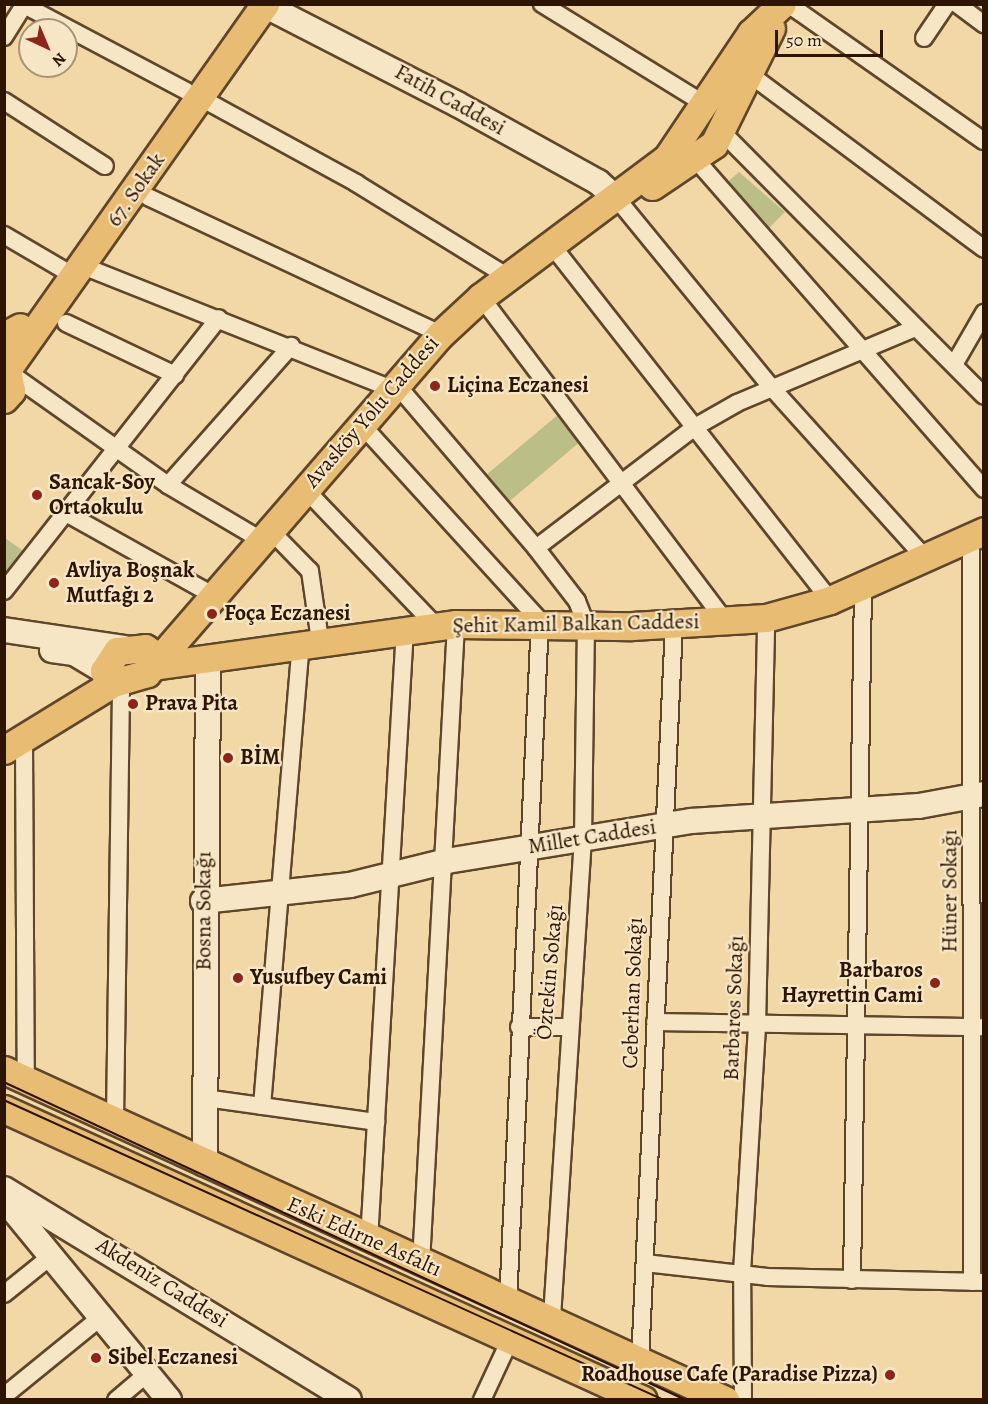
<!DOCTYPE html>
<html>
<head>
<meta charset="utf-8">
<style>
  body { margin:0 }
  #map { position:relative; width:988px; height:1404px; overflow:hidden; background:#f2d8a7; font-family:Alegreya,serif }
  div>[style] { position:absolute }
  .green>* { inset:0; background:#bbbe87; transform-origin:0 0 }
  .roads { filter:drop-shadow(2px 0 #5f462a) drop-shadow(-2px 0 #5f462a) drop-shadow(0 2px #5f462a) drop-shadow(0 -2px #5f462a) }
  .street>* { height:16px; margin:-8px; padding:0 8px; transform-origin:8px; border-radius:8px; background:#f7e6c6 }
  .secondary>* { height:24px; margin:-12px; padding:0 12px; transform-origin:12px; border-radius:12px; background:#f7e6c6 }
  .primary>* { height:27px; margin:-13.5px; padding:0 13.5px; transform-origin:13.5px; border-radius:13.5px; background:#e9bc74 }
  .tram>* { height:1.5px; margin:-0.75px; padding:0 0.75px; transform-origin:0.75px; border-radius:0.75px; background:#2e1501 }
  .dots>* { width:16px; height:16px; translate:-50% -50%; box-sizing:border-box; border:3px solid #f7e6c6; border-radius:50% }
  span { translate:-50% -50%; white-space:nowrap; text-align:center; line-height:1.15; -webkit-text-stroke:4.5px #f7e6c6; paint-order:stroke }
  .street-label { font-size:22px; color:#2e1501 }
  .poi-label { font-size:22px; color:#2e1501; font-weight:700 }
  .left { translate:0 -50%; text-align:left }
  .right { translate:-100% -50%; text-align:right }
  .frame { position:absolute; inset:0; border:6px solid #2e1501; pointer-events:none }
  .north { position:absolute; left:18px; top:18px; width:60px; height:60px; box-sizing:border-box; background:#f7e6c6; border:2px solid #a79277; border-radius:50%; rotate:136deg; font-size:16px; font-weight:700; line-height:24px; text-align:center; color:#2e1501 }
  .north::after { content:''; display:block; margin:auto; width:21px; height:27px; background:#8f2418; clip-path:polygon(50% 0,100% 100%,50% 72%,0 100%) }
  .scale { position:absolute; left:775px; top:30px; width:108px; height:27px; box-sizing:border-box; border:3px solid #2e1501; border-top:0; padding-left:8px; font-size:18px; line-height:21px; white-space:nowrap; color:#2e1501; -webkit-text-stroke:4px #f7e6c6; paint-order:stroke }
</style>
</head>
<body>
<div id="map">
  <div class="green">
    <div style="clip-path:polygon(739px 172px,785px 212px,766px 231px,723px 186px)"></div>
    <div style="left:560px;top:413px;width:35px;height:95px;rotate:50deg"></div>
    <div style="clip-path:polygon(5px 538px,25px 552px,5px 577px)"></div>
  </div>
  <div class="roads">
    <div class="street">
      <div style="left:22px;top:4px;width:186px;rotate:27.9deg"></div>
      <div style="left:542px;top:4px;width:189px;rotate:31.6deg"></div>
      <div style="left:788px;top:4px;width:239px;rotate:35deg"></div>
      <div style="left:957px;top:4px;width:34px;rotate:37deg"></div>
      <div style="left:4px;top:37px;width:39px;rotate:-58deg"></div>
      <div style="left:924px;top:38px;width:41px;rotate:-55.9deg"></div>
      <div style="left:748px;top:73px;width:294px;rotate:36.7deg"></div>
      <div style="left:201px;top:98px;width:177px;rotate:28.7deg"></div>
      <div style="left:356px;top:183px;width:179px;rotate:31.7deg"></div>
      <div style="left:4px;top:101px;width:120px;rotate:32.8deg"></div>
      <div style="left:721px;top:131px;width:373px;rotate:45.2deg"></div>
      <div style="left:697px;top:161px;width:436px;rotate:48.8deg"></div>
      <div style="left:148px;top:197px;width:323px;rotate:25.1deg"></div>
      <div style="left:618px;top:200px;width:243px;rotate:50.7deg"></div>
      <div style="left:772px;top:388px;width:229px;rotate:48deg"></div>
      <div style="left:4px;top:235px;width:67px;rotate:30.4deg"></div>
      <div style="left:554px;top:248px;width:447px;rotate:51.9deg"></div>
      <div style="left:83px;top:266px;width:333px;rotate:21.7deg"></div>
      <div style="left:481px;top:297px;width:406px;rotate:53deg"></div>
      <div style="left:66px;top:323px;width:121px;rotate:25.5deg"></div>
      <div style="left:955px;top:363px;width:58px;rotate:-59.9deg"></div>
      <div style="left:7px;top:371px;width:197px;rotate:35.3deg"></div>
      <div style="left:168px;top:485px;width:108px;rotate:30.6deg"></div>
      <div style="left:396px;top:384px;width:216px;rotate:49.5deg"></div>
      <div style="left:536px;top:548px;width:67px;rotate:52.3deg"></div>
      <div style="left:577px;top:601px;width:25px;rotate:69deg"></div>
      <div style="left:586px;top:624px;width:214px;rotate:90.8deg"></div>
      <div style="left:583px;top:838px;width:486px;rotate:93.7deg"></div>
      <div style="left:361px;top:424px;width:266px;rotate:47.7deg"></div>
      <div style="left:540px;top:621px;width:683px;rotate:92.69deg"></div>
      <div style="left:168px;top:485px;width:186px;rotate:-48.5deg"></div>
      <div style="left:305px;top:489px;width:190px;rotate:46.3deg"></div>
      <div style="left:66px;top:513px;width:168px;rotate:29.2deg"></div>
      <div style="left:270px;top:530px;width:57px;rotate:45.7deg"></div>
      <div style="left:310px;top:571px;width:70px;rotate:81.8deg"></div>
      <div style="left:971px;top:536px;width:746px;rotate:89.92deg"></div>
      <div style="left:536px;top:548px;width:200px;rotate:-37.3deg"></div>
      <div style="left:695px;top:427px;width:48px;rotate:-29.7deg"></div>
      <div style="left:737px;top:403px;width:191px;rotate:-22.8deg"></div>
      <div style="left:4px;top:591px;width:347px;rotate:-51.8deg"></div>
      <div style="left:24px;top:742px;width:337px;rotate:89.7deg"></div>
      <div style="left:655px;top:1022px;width:328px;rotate:0.9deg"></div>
      <div style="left:519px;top:1027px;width:48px"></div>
      <div style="left:205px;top:1098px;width:173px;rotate:8deg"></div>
      <div style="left:262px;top:1106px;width:465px;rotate:-85.2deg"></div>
      <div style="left:115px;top:1120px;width:438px;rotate:-89.2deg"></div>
      <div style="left:369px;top:1240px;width:613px;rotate:-86.63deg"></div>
      <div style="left:421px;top:1263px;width:640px;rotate:-86.86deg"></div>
      <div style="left:645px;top:1263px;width:123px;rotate:6.5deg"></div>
      <div style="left:767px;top:1277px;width:217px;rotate:1.3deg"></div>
      <div style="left:852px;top:1280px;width:694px;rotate:-89.09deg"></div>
      <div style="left:4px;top:1294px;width:59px;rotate:-38.8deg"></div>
      <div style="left:640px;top:1362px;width:738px;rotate:-87.36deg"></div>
      <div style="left:4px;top:1396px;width:124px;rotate:-39.1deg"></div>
      <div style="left:116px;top:1400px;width:42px;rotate:-40.2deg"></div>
      <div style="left:482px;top:1400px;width:66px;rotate:-65deg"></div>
      <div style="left:743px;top:1400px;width:128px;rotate:-90.4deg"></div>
      <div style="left:742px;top:1272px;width:246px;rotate:-86.5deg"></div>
      <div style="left:757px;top:1026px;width:408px;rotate:-88.7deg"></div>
    </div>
    <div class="secondary">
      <div style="left:276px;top:11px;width:203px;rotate:27.2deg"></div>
      <div style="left:457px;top:104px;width:161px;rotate:29deg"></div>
      <div style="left:598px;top:182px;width:27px;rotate:42deg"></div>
      <div style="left:4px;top:630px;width:121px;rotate:8.5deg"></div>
      <div style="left:52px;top:650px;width:22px;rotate:8deg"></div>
      <div style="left:74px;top:653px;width:35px;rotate:31deg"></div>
      <div style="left:203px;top:901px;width:148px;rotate:-6.2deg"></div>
      <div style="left:350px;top:885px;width:100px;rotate:-13.9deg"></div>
      <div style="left:447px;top:861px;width:247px;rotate:-9.3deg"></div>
      <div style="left:691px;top:821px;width:228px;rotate:-3.8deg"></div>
      <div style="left:919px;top:806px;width:66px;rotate:-10.5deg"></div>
      <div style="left:205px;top:1164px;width:505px;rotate:-89.66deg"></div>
      <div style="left:4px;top:1189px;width:404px;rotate:31.4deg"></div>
      <div style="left:4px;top:1199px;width:260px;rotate:50.6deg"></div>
    </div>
    <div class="primary">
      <div style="left:652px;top:186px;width:75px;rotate:-34.1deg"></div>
      <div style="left:714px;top:144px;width:129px;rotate:-63.8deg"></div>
      <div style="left:4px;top:336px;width:18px;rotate:-29deg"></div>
      <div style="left:4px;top:374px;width:453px;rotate:-54.8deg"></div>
      <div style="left:4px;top:399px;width:11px;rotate:-49deg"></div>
      <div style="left:11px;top:391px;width:20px;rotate:-101deg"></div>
      <div style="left:153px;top:666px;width:306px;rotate:-7.9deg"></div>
      <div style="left:456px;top:624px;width:176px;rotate:0.7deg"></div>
      <div style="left:632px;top:626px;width:134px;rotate:-3.4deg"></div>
      <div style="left:766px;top:618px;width:66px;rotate:-15.7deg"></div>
      <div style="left:830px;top:600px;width:169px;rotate:-24.1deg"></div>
      <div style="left:113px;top:683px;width:15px;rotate:-127deg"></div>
      <div style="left:104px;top:671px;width:24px;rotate:-57deg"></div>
      <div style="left:117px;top:651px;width:28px;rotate:-6deg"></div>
      <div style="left:145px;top:648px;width:16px;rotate:35deg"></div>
      <div style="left:4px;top:750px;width:128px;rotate:-31.6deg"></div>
      <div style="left:113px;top:683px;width:35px;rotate:-16deg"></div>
      <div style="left:147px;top:673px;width:449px;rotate:-49.1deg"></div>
      <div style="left:441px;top:334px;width:54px;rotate:-42.8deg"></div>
      <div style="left:481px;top:297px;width:232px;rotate:-36.8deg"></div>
      <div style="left:667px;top:158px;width:151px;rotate:-56.1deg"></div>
      <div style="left:751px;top:33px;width:42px;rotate:-43.1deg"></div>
      <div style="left:4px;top:1070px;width:793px;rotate:24.59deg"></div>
      <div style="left:4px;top:1109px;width:702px;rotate:24.48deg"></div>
    </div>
  </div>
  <div class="tram">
    <div style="left:4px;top:1082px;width:752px;rotate:25deg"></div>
    <div style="left:4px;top:1100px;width:725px;rotate:24.44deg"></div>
  </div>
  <div class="dots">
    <div style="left:435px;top:386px;background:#8f2418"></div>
    <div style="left:37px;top:495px;background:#8f2418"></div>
    <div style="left:54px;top:583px;background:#8f2418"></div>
    <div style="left:212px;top:614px;background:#8f2418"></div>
    <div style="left:133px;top:704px;background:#8f2418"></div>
    <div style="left:228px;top:758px;background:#8f2418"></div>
    <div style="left:238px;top:978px;background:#8f2418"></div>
    <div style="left:935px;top:983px;background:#8f2418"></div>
    <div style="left:96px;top:1358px;background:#8f2418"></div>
    <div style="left:890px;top:1375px;background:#8f2418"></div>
  </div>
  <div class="street-label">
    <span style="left:450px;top:100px;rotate:29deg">Fatih Caddesi</span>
    <span style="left:136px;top:190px;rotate:-55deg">67. Sokak</span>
    <span style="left:372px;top:412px;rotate:-49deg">Avasköy Yolu Caddesi</span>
    <span style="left:576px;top:624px;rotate:-1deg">Şehit Kamil Balkan Caddesi</span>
    <span style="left:592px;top:837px;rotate:-9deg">Millet Caddesi</span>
    <span style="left:950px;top:891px;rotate:-90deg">Hüner Sokağı</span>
    <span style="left:204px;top:911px;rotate:-90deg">Bosna Sokağı</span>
    <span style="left:550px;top:972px;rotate:-85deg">Öztekin Sokağı</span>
    <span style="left:633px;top:993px;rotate:-88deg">Ceberhan Sokağı</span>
    <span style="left:734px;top:1008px;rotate:-88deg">Barbaros Sokağı</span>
    <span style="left:364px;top:1237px;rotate:24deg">Eski Edirne Asfaltı</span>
    <span style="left:162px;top:1283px;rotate:32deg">Akdeniz Caddesi</span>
  </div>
  <div class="poi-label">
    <span class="left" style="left:447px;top:386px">Liçina Eczanesi</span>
    <span class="left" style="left:49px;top:495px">Sancak-Soy<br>Ortaokulu</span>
    <span class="left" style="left:66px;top:583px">Avliya Boşnak<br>Mutfağı 2</span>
    <span class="left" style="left:224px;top:614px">Foça Eczanesi</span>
    <span class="left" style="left:145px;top:704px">Prava Pita</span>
    <span class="left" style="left:240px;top:758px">BİM</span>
    <span class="right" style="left:923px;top:983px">Barbaros<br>Hayrettin Cami</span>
    <span class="left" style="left:250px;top:978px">Yusufbey Cami</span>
    <span class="left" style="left:108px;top:1358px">Sibel Eczanesi</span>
    <span class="right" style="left:878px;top:1375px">Roadhouse Cafe (Paradise Pizza)</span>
  </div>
  <div class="frame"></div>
  <div class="north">N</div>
  <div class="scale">50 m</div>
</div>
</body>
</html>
